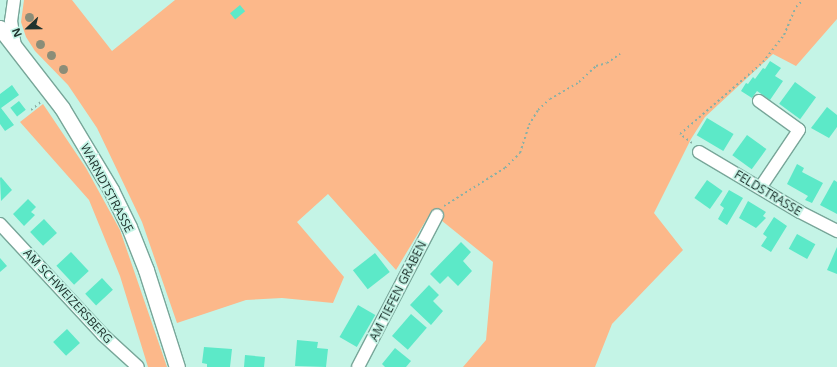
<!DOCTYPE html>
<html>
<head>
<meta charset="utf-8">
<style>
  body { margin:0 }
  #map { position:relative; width:837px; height:367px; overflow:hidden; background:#c4f4e6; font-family:"Open Sans",sans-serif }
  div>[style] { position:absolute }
  .green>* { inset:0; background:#fcb88a }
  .building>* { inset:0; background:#5ce9c8; transform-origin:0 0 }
  .path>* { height:2px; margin-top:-1px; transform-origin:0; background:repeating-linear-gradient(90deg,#8ab0a5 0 2px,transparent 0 5px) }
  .roads { filter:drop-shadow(1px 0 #78a699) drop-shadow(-1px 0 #78a699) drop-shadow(0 1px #78a699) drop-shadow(0 -1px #78a699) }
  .minor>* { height:12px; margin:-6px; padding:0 6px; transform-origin:6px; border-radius:6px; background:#fff }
  .major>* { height:15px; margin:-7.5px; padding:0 7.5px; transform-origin:7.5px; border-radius:7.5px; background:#fff }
  .trees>* { width:9px; height:9px; margin:-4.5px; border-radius:50%; background:#8b8d78 }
  span { translate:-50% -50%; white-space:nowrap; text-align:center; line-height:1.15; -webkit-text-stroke:3.5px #c4f4e6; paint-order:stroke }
  .street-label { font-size:12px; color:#20332e }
  .north { position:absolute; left:8px; top:8px; width:40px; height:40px; -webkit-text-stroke:3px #c4f4e6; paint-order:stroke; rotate:248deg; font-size:11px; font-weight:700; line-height:16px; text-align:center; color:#20332e }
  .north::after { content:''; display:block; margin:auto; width:14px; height:18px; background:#20332e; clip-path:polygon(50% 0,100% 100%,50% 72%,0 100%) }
</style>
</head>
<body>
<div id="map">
  <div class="green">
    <div style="clip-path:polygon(24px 0,72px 0,112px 51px,175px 0,837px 0,837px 19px,796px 66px,773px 54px,705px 117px,691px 139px,654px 213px,683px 250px,612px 324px,595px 367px,463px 367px,486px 340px,493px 262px,431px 212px,396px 270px,328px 194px,297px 222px,344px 277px,333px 303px,282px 298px,246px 300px,177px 323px,142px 222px,97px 128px,68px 85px,35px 51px,26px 37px,21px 22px)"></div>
    <div style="clip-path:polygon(43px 104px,86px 168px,120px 230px,167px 367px,148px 367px,120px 276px,89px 200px,20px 122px)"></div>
  </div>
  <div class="building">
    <div style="left:240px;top:5px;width:8px;height:13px;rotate:50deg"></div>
    <div style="clip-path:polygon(770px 61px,781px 68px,775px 76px,783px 81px,770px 100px,757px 91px,752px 98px,741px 91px,746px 83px,748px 84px,753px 77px,755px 79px,763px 68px,765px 69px)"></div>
    <div style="left:795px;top:82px;width:26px;height:27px;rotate:36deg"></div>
    <div style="clip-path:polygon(12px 85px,19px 95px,1px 108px,14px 125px,5px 131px,0 124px,0 94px)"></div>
    <div style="left:19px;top:101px;width:11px;height:11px;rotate:52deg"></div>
    <div style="clip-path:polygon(827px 107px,837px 115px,837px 127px,829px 138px,811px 128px)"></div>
    <div style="left:707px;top:118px;width:31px;height:20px;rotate:31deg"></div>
    <div style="left:747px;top:135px;width:24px;height:25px;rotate:36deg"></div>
    <div style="clip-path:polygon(797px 164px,804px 168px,802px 172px,823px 183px,812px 203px,805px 200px,808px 196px,787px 184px)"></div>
    <div style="clip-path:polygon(1px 177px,12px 190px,1px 201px,0 178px)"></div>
    <div style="left:707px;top:180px;width:19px;height:22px;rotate:35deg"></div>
    <div style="clip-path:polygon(834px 180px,837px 182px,837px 214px,820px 205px)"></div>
    <div style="clip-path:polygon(729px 190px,743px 198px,727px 225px,718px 219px,724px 208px,720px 205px)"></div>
    <div style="clip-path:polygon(28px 199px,36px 207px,31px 212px,35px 215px,24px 226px,13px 214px)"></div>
    <div style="clip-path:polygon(748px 201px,766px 212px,763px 216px,766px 218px,756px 228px,739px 218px)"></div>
    <div style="clip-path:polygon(774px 217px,787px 226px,771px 252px,761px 246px,767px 237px,763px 234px)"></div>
    <div style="left:44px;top:219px;width:19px;height:19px;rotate:47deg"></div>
    <div style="left:797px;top:234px;width:21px;height:17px;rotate:29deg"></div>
    <div style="clip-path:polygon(461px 242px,471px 252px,463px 261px,472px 271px,458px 286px,448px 276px,440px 284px,430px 274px)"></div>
    <div style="clip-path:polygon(837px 247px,837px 274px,827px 270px)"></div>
    <div style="left:71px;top:252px;width:26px;height:20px;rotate:47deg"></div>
    <div style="left:375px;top:253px;width:24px;height:28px;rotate:52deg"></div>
    <div style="clip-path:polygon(0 258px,7px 266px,0 272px)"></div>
    <div style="left:102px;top:278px;width:16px;height:23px;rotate:47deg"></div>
    <div style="clip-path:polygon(429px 285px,439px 295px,433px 301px,443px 311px,431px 325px,410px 305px)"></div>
    <div style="left:358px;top:305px;width:20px;height:37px;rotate:30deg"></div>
    <div style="left:411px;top:314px;width:21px;height:29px;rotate:41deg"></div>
    <div style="left:67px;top:329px;width:19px;height:19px;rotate:47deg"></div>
    <div style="clip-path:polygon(297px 340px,318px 342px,317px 348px,328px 349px,326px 367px,295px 366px)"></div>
    <div style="clip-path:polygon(204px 347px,232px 349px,230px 367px,207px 367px,207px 364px,202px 363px)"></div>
    <div style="clip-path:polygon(395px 348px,411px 361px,406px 367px,385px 367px,382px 364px)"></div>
    <div style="clip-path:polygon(245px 355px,265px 357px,264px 367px,244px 367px)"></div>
  </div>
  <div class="path">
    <div style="left:31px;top:110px;width:13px;rotate:-39deg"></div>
    <div style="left:692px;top:143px;width:15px;rotate:-143deg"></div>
    <div style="left:680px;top:134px;width:110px;rotate:-40.9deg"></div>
    <div style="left:763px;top:62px;width:34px;rotate:-52deg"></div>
    <div style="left:784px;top:35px;width:30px;rotate:-67deg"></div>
    <div style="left:796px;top:7px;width:10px;rotate:-45deg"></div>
    <div style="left:444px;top:206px;width:72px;rotate:-31.9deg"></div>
    <div style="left:505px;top:168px;width:21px;rotate:-45deg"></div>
    <div style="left:520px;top:153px;width:29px;rotate:-72deg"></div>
    <div style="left:529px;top:125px;width:17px;rotate:-59deg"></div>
    <div style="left:538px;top:110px;width:16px;rotate:-43deg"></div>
    <div style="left:550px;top:99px;width:34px;rotate:-30deg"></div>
    <div style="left:579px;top:82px;width:23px;rotate:-43deg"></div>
    <div style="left:596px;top:66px;width:11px;rotate:-15deg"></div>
    <div style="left:607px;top:63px;width:16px;rotate:-35deg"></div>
  </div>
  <div class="roads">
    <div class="minor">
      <div style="left:14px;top:0;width:21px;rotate:98deg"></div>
      <div style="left:11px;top:21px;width:25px;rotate:81deg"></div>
      <div style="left:759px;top:101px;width:49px;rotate:35.9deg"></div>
      <div style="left:799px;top:130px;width:70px;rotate:123.9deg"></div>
      <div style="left:699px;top:152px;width:117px;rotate:30.7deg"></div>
      <div style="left:800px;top:212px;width:42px;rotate:27.2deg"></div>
      <div style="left:0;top:224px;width:151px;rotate:47.1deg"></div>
      <div style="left:103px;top:335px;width:47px;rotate:42.4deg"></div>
      <div style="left:358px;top:367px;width:171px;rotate:-62.5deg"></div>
    </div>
    <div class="major">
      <div style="left:0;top:28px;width:101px;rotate:52.2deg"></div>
      <div style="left:62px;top:108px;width:96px;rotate:59.1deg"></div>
      <div style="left:111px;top:190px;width:41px;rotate:64.1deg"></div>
      <div style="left:129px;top:227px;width:46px;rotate:68.4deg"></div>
      <div style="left:146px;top:270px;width:102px;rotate:72.3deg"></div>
    </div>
  </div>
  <div class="trees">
    <div style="left:29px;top:17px"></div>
    <div style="left:40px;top:44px"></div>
    <div style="left:51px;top:55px"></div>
    <div style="left:63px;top:69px"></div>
  </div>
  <div class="street-label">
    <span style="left:107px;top:188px;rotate:62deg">WARNDTSTRASSE</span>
    <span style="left:768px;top:193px;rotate:31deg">FELDSTRASSE</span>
    <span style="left:398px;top:291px;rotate:-63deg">AM TIEFEN GRABEN</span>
    <span style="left:68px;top:296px;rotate:47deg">AM SCHWEIZERSBERG</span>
  </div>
  <div class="north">N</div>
</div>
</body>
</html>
